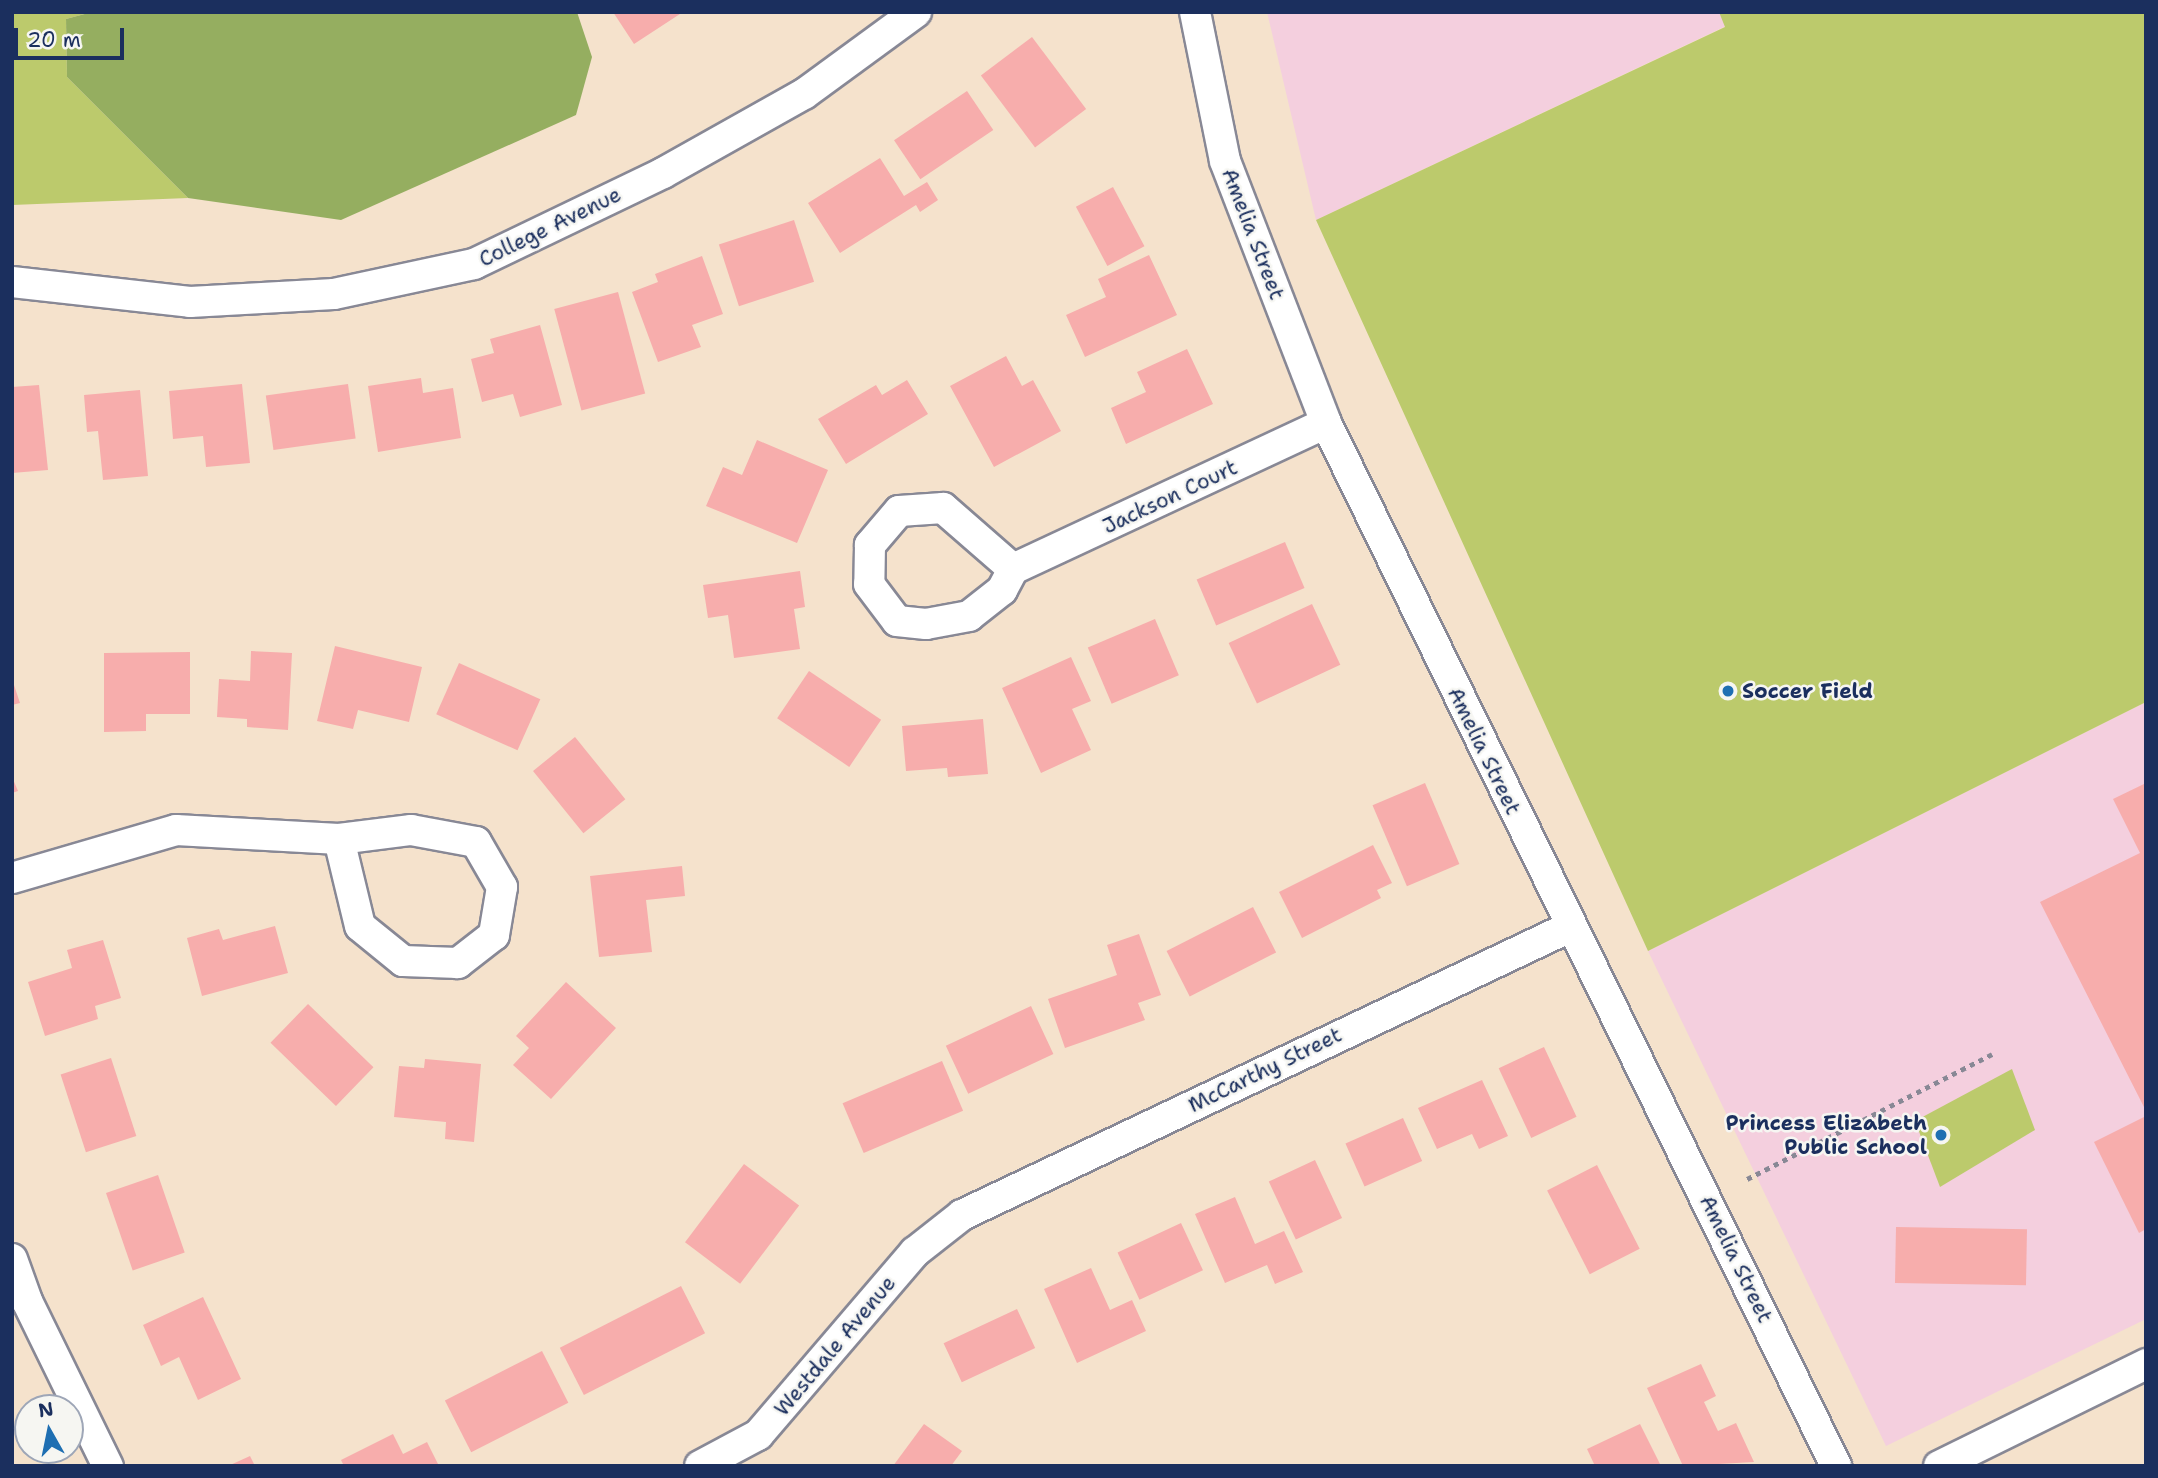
<!DOCTYPE html>
<html>
<head>
<meta charset="utf-8">
<style>
  body { margin:0 }
  #map { position:relative; width:2158px; height:1478px; overflow:hidden; background:#f5e2cc; font-family:"Shantell Sans",sans-serif }
  div>[style] { position:absolute }
  .built>* { inset:0; background:#f4cfde }
  .green>* { inset:0; background:#bcca6c }
  .forest>* { inset:0; background:#95ae60 }
  .building>* { inset:0; background:#f7adac; transform-origin:0 0 }
  .path>* { height:4.5px; margin-top:-2.25px; transform-origin:0; background:repeating-linear-gradient(90deg,#888895 0 5px,transparent 0 10px) }
  .roads { filter:drop-shadow(2px 0 #888895) drop-shadow(-2px 0 #888895) drop-shadow(0 2px #888895) drop-shadow(0 -2px #888895) }
  .minor>* { height:30px; margin:-15px; padding:0 15px; transform-origin:15px; border-radius:15px; background:#fff }
  .dots>* { width:19px; height:19px; translate:-50% -50%; box-sizing:border-box; border:4px solid #f6f6f2; border-radius:50% }
  span { translate:-50% -50%; white-space:nowrap; text-align:center; line-height:1.15; -webkit-text-stroke:5px #f6f6f2; paint-order:stroke }
  .street-label { font-size:21px; color:#1b2f5e }
  .poi-label { font-size:21px; color:#1b2f5e; font-weight:700 }
  .left { translate:0 -50%; text-align:left }
  .right { translate:-100% -50%; text-align:right }
  .frame { position:absolute; inset:0; border:14px solid #1b2f5e; pointer-events:none }
  .north { position:absolute; left:14px; top:1394px; width:70px; height:70px; box-sizing:border-box; background:#f6f6f2; border:2px solid #9ea6b7; border-radius:50%; rotate:351deg; font-size:19px; font-weight:700; line-height:28px; text-align:center; color:#1b2f5e }
  .north::after { content:''; display:block; margin:auto; width:24px; height:32px; background:#1f6fb2; clip-path:polygon(50% 0,100% 100%,50% 72%,0 100%) }
  .scale { position:absolute; left:14px; top:28px; width:110px; height:32px; box-sizing:border-box; border:4px solid #1b2f5e; border-top:0; padding-left:9px; font-size:21px; line-height:24px; white-space:nowrap; color:#1b2f5e; -webkit-text-stroke:5px #f6f6f2; paint-order:stroke }
</style>
</head>
<body>
<div id="map">
  <div class="built">
    <div style="clip-path:polygon(1267px 12px,1719px 12px,1726px 26px,1316px 220px)"></div>
    <div style="clip-path:polygon(2146px 702px,2146px 1319px,1886px 1446px,1648px 951px)"></div>
  </div>
  <div class="green">
    <div style="clip-path:polygon(12px 12px,92px 12px,66px 19px,67px 77px,188px 198px,12px 205px)"></div>
    <div style="clip-path:polygon(1719px 12px,2146px 12px,2146px 702px,1648px 951px,1316px 220px,1725px 27px)"></div>
    <div style="clip-path:polygon(2012px 1069px,2035px 1130px,1940px 1187px,1915px 1121px)"></div>
  </div>
  <div class="forest">
    <div style="clip-path:polygon(92px 12px,577px 12px,592px 57px,576px 115px,341px 220px,188px 198px,67px 77px,66px 19px)"></div>
  </div>
  <div class="building">
    <div style="clip-path:polygon(613px 12px,683px 12px,634px 44px)"></div>
    <div style="left:1032px;top:37px;width:90px;height:64px;rotate:53deg"></div>
    <div style="left:967px;top:91px;width:47px;height:88px;rotate:56deg"></div>
    <div style="clip-path:polygon(880px 158px,904px 196px,927px 182px,938px 200px,920px 212px,916px 205px,840px 253px,808px 203px)"></div>
    <div style="left:1113px;top:187px;width:67px;height:42px;rotate:62deg"></div>
    <div style="left:794px;top:220px;width:65px;height:79px;rotate:72deg"></div>
    <div style="clip-path:polygon(1149px 255px,1177px 315px,1085px 357px,1066px 315px,1106px 297px,1098px 279px)"></div>
    <div style="clip-path:polygon(702px 256px,723px 314px,692px 325px,701px 347px,658px 362px,632px 292px,658px 282px,655px 274px)"></div>
    <div style="left:618px;top:292px;width:105px;height:66px;rotate:75deg"></div>
    <div style="clip-path:polygon(540px 325px,562px 405px,520px 417px,513px 394px,482px 402px,471px 359px,494px 353px,490px 339px)"></div>
    <div style="clip-path:polygon(1187px 349px,1213px 404px,1126px 444px,1111px 408px,1146px 392px,1137px 372px)"></div>
    <div style="clip-path:polygon(1006px 356px,1022px 386px,1033px 380px,1061px 431px,994px 467px,950px 386px)"></div>
    <div style="clip-path:polygon(421px 378px,423px 393px,453px 388px,461px 438px,378px 452px,368px 386px)"></div>
    <div style="clip-path:polygon(907px 380px,928px 414px,846px 464px,818px 419px,876px 385px,882px 395px)"></div>
    <div style="clip-path:polygon(242px 384px,250px 463px,206px 467px,203px 436px,173px 439px,169px 391px)"></div>
    <div style="left:348px;top:384px;width:55px;height:83px;rotate:82deg"></div>
    <div style="clip-path:polygon(39px 385px,48px 470px,12px 473px,12px 387px)"></div>
    <div style="clip-path:polygon(140px 390px,148px 476px,103px 480px,98px 431px,87px 432px,84px 395px)"></div>
    <div style="clip-path:polygon(757px 440px,828px 470px,797px 543px,706px 506px,723px 467px,742px 475px)"></div>
    <div style="left:1285px;top:542px;width:50px;height:96px;rotate:67deg"></div>
    <div style="clip-path:polygon(800px 571px,805px 607px,794px 609px,800px 649px,734px 658px,728px 615px,708px 618px,703px 585px)"></div>
    <div style="left:1312px;top:604px;width:67px;height:92px;rotate:65deg"></div>
    <div style="left:1155px;top:619px;width:61px;height:73px;rotate:67deg"></div>
    <div style="clip-path:polygon(335px 646px,422px 667px,409px 722px,358px 710px,353px 729px,317px 721px)"></div>
    <div style="clip-path:polygon(251px 651px,292px 653px,288px 730px,247px 727px,247px 719px,217px 717px,219px 679px,250px 681px)"></div>
    <div style="clip-path:polygon(190px 652px,190px 714px,146px 714px,146px 731px,104px 732px,104px 653px)"></div>
    <div style="clip-path:polygon(1071px 657px,1091px 701px,1072px 709px,1091px 750px,1041px 773px,1002px 688px)"></div>
    <div style="left:459px;top:663px;width:89px;height:56px;rotate:24deg"></div>
    <div style="left:809px;top:671px;width:87px;height:57px;rotate:34deg"></div>
    <div style="clip-path:polygon(12px 679px,20px 703px,12px 705px)"></div>
    <div style="clip-path:polygon(983px 719px,988px 774px,948px 777px,947px 768px,906px 771px,902px 726px)"></div>
    <div style="left:575px;top:737px;width:80px;height:54px;rotate:51deg"></div>
    <div style="clip-path:polygon(12px 777px,18px 791px,12px 793px)"></div>
    <div style="left:1425px;top:783px;width:88px;height:57px;rotate:67deg"></div>
    <div style="clip-path:polygon(2146px 783px,2146px 1111px,2040px 902px,2140px 853px,2113px 799px)"></div>
    <div style="clip-path:polygon(1373px 845px,1392px 883px,1377px 890px,1381px 898px,1302px 938px,1279px 892px)"></div>
    <div style="clip-path:polygon(682px 866px,685px 896px,646px 900px,652px 952px,599px 957px,590px 876px)"></div>
    <div style="left:1253px;top:907px;width:51px;height:97px;rotate:63deg"></div>
    <div style="clip-path:polygon(275px 926px,288px 973px,202px 996px,187px 938px,219px 929px,223px 940px)"></div>
    <div style="clip-path:polygon(1139px 934px,1161px 995px,1138px 1003px,1145px 1020px,1065px 1048px,1048px 999px,1117px 975px,1107px 945px)"></div>
    <div style="clip-path:polygon(103px 940px,121px 998px,95px 1006px,98px 1019px,45px 1036px,28px 982px,72px 968px,67px 950px)"></div>
    <div style="clip-path:polygon(566px 982px,616px 1028px,551px 1099px,513px 1065px,529px 1048px,516px 1036px)"></div>
    <div style="left:308px;top:1004px;width:91px;height:54px;rotate:44deg"></div>
    <div style="left:1031px;top:1006px;width:53px;height:94px;rotate:65deg"></div>
    <div style="left:1544px;top:1047px;width:77px;height:50px;rotate:65deg"></div>
    <div style="left:111px;top:1058px;width:82px;height:53px;rotate:72deg"></div>
    <div style="clip-path:polygon(425px 1059px,481px 1064px,474px 1142px,445px 1139px,446px 1122px,394px 1117px,399px 1066px,424px 1068px)"></div>
    <div style="left:942px;top:1061px;width:54px;height:108px;rotate:67deg"></div>
    <div style="clip-path:polygon(1482px 1080px,1508px 1136px,1479px 1149px,1472px 1134px,1437px 1149px,1418px 1108px)"></div>
    <div style="clip-path:polygon(2146px 1116px,2146px 1229px,2139px 1233px,2094px 1142px)"></div>
    <div style="left:1403px;top:1118px;width:47px;height:63px;rotate:66deg"></div>
    <div style="left:1315px;top:1160px;width:64px;height:51px;rotate:65deg"></div>
    <div style="left:744px;top:1164px;width:69px;height:98px;rotate:37deg"></div>
    <div style="left:1597px;top:1165px;width:94px;height:56px;rotate:63deg"></div>
    <div style="left:158px;top:1175px;width:82px;height:55px;rotate:71deg"></div>
    <div style="clip-path:polygon(1235px 1197px,1255px 1244px,1284px 1231px,1303px 1272px,1275px 1284px,1267px 1265px,1225px 1283px,1195px 1214px)"></div>
    <div style="left:1181px;top:1223px;width:52px;height:70px;rotate:65deg"></div>
    <div style="left:1896px;top:1227px;width:131px;height:56px;rotate:1deg"></div>
    <div style="clip-path:polygon(1091px 1268px,1110px 1310px,1132px 1300px,1146px 1331px,1077px 1363px,1044px 1289px)"></div>
    <div style="left:681px;top:1286px;width:53px;height:136px;rotate:63deg"></div>
    <div style="clip-path:polygon(203px 1297px,241px 1379px,198px 1400px,179px 1357px,161px 1366px,143px 1325px)"></div>
    <div style="left:1017px;top:1309px;width:43px;height:81px;rotate:65deg"></div>
    <div style="left:542px;top:1351px;width:58px;height:109px;rotate:63deg"></div>
    <div style="clip-path:polygon(1701px 1364px,1716px 1396px,1704px 1402px,1718px 1431px,1736px 1423px,1754px 1462px,1683px 1466px,1647px 1388px)"></div>
    <div style="clip-path:polygon(924px 1424px,962px 1451px,951px 1466px,893px 1466px)"></div>
    <div style="clip-path:polygon(1640px 1424px,1661px 1466px,1595px 1466px,1587px 1449px)"></div>
    <div style="clip-path:polygon(393px 1434px,403px 1454px,427px 1442px,439px 1466px,344px 1466px,341px 1460px)"></div>
    <div style="clip-path:polygon(250px 1456px,255px 1466px,228px 1466px)"></div>
  </div>
  <div class="path">
    <div style="left:1747px;top:1179px;width:275px;rotate:-27deg"></div>
  </div>
  <div class="roads">
    <div class="minor">
      <div style="left:1195px;top:12px;width:152px;rotate:78.6deg"></div>
      <div style="left:1225px;top:161px;width:281px;rotate:68.9deg"></div>
      <div style="left:1326px;top:423px;width:1161px;rotate:63.94deg"></div>
      <div style="left:12px;top:282px;width:179px;rotate:6.4deg"></div>
      <div style="left:190px;top:302px;width:144px;rotate:-3.2deg"></div>
      <div style="left:334px;top:294px;width:143px;rotate:-12.1deg"></div>
      <div style="left:474px;top:264px;width:210px;rotate:-25.7deg"></div>
      <div style="left:663px;top:173px;width:162px;rotate:-29.3deg"></div>
      <div style="left:804px;top:94px;width:139px;rotate:-36.2deg"></div>
      <div style="left:1013px;top:569px;width:93px;rotate:-138.9deg"></div>
      <div style="left:943px;top:508px;width:44px;rotate:176.1deg"></div>
      <div style="left:899px;top:511px;width:45px;rotate:130.5deg"></div>
      <div style="left:870px;top:545px;width:39px;rotate:91deg"></div>
      <div style="left:869px;top:584px;width:46px;rotate:52.9deg"></div>
      <div style="left:897px;top:621px;width:29px;rotate:6deg"></div>
      <div style="left:926px;top:624px;width:44px;rotate:-10.5deg"></div>
      <div style="left:969px;top:616px;width:42px;rotate:-38.2deg"></div>
      <div style="left:1002px;top:590px;width:24px;rotate:-62deg"></div>
      <div style="left:1013px;top:569px;width:345px;rotate:-25deg"></div>
      <div style="left:12px;top:878px;width:171px;rotate:-16.3deg"></div>
      <div style="left:176px;top:830px;width:163px;rotate:3.2deg"></div>
      <div style="left:339px;top:839px;width:73px;rotate:-7.1deg"></div>
      <div style="left:411px;top:830px;width:66px;rotate:10.5deg"></div>
      <div style="left:476px;top:842px;width:52px;rotate:60deg"></div>
      <div style="left:502px;top:887px;width:49px;rotate:99.5deg"></div>
      <div style="left:494px;top:935px;width:46px;rotate:142.1deg"></div>
      <div style="left:458px;top:963px;width:55px;rotate:-177.9deg"></div>
      <div style="left:403px;top:961px;width:55px;rotate:-140.9deg"></div>
      <div style="left:360px;top:926px;width:89px;rotate:-103.6deg"></div>
      <div style="left:12px;top:1259px;width:45px;rotate:70.3deg"></div>
      <div style="left:27px;top:1301px;width:184px;rotate:63.9deg"></div>
      <div style="left:700px;top:1466px;width:66px;rotate:-28.1deg"></div>
      <div style="left:758px;top:1435px;width:241px;rotate:-49.4deg"></div>
      <div style="left:915px;top:1252px;width:60px;rotate:-38.2deg"></div>
      <div style="left:962px;top:1215px;width:673px;rotate:-25.35deg"></div>
      <div style="left:1939px;top:1466px;width:231px;rotate:-26.2deg"></div>
    </div>
  </div>
  <div class="dots">
    <div style="left:1728px;top:691px;background:#1f6fb2"></div>
    <div style="left:1941px;top:1135px;background:#1f6fb2"></div>
  </div>
  <div class="street-label">
    <span style="left:550px;top:227px;rotate:-26deg">College Avenue</span>
    <span style="left:1253px;top:234px;rotate:69deg">Amelia Street</span>
    <span style="left:1170px;top:497px;rotate:-25deg">Jackson Court</span>
    <span style="left:1484px;top:751px;rotate:64deg">Amelia Street</span>
    <span style="left:1265px;top:1070px;rotate:-26deg">McCarthy Street</span>
    <span style="left:1736px;top:1259px;rotate:64deg">Amelia Street</span>
    <span style="left:835px;top:1346px;rotate:-50deg">Westdale Avenue</span>
  </div>
  <div class="poi-label">
    <span class="left" style="left:1742px;top:691px">Soccer Field</span>
    <span class="right" style="left:1927px;top:1135px">Princess Elizabeth<br>Public School</span>
  </div>
  <div class="frame"></div>
  <div class="north">N</div>
  <div class="scale">20 m</div>
</div>
</body>
</html>
